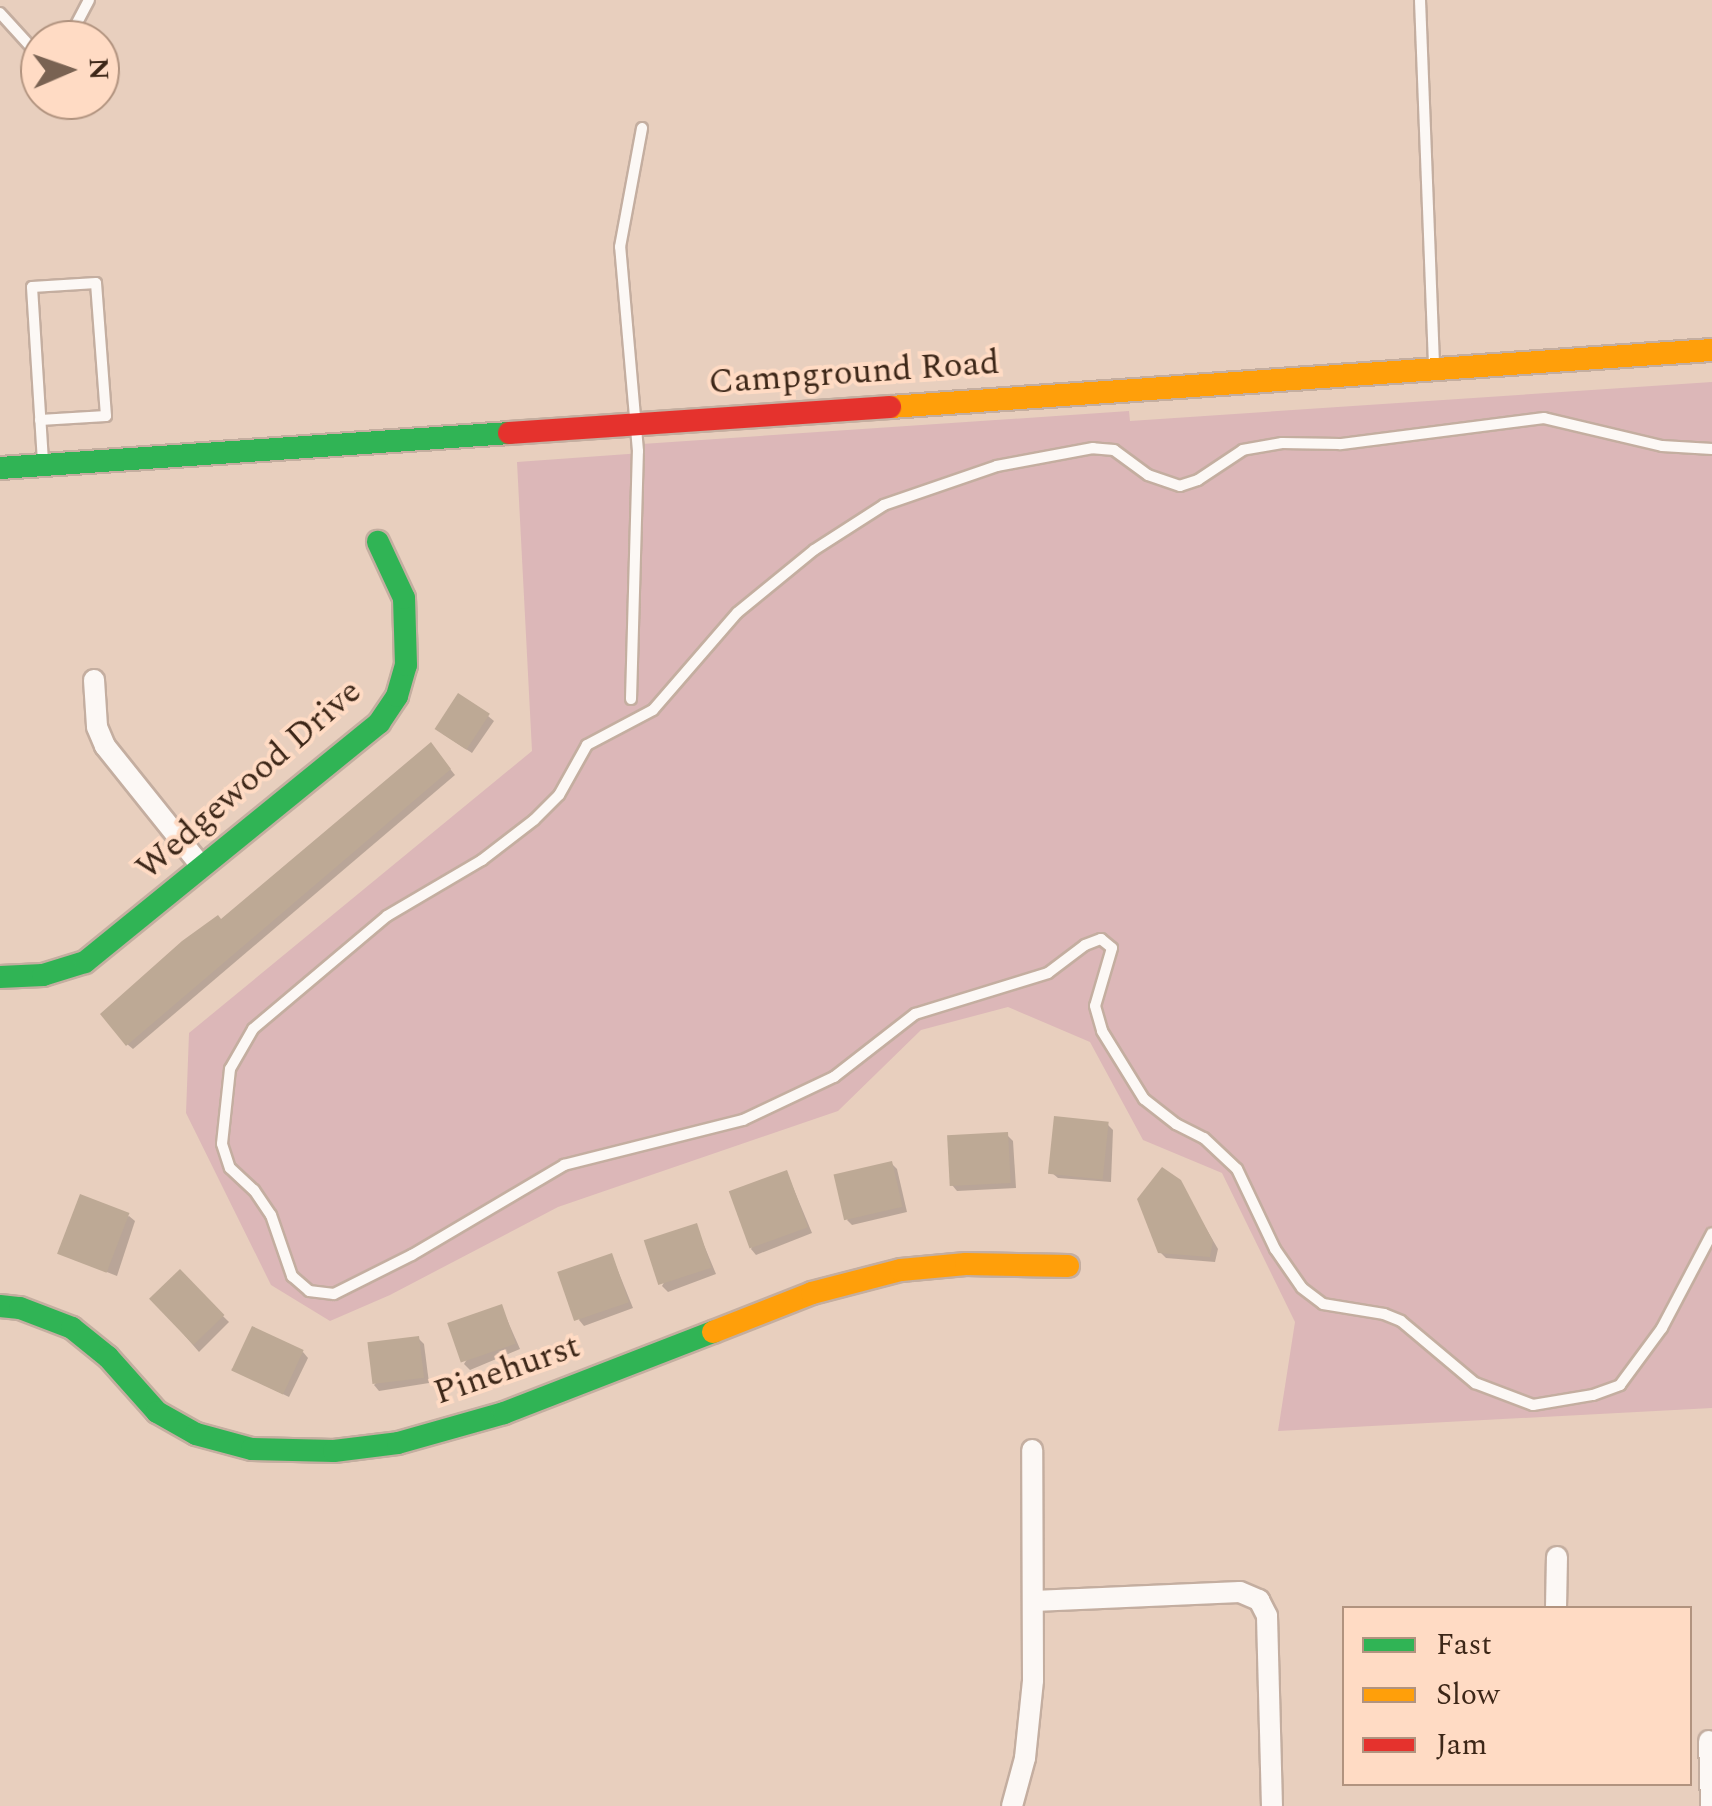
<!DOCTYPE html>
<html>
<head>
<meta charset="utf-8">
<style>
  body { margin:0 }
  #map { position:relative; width:1712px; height:1806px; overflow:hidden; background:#e8cfbe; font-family:Spectral,serif }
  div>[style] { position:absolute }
  .green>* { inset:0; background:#dcb7b8 }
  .shadow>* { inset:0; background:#0003 }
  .building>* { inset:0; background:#bda995; transform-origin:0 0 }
  .roads { filter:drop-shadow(2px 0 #c4aea0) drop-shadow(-2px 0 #c4aea0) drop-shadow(0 2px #c4aea0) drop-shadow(0 -2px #c4aea0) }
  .lane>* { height:10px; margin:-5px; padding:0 5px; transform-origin:5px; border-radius:5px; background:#fcf8f5 }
  .street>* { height:20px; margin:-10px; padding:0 10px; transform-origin:10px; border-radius:10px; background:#fcf8f5 }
  .fast>* { height:22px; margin:-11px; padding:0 11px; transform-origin:11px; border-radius:11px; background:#30b455 }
  .slow>* { height:22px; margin:-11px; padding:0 11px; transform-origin:11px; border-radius:11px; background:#ff9f0a }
  .jam>* { height:22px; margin:-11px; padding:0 11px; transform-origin:11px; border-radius:11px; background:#e5322d }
  span { translate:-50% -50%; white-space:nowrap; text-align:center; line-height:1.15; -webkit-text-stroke:8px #ffdbc4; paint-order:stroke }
  .street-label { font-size:35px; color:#3d2718 }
  .legend { position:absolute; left:1342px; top:1606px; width:350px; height:180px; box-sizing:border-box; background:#ffdbc4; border:2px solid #b1937f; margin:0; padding:12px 18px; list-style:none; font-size:30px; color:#3d2718 }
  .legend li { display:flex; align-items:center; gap:20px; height:50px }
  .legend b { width:50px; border:2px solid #b1937f }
  .north { position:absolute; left:20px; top:20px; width:100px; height:100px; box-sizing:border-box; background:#ffdbc4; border:2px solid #b1937f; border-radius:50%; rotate:88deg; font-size:28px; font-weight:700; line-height:40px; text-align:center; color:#3d2718 }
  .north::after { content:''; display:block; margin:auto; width:35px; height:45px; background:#796252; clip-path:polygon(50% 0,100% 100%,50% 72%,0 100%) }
</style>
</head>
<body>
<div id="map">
  <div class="green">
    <div style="clip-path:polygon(1712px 382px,1712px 1408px,1278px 1431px,1295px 1322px,1222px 1173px,1143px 1140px,1090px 1042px,1008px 1007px,921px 1030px,838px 1111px,558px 1207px,390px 1295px,330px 1321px,271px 1285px,186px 1113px,189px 1033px,532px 751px,517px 462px,642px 453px,642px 444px,1129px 411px,1130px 421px)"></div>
  </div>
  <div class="shadow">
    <div style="clip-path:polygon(488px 716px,494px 721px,472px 753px,443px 734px)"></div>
    <div style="clip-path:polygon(436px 751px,455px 775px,133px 1049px,127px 1044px,221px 922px)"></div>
    <div style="clip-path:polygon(1108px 1125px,1113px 1130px,1111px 1182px,1058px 1178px,1052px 1173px)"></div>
    <div style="clip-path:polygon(1007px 1135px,1013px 1141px,1016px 1188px,957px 1191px,952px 1185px)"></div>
    <div style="clip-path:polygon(892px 1164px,897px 1169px,907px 1212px,852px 1225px,847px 1220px)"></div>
    <div style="clip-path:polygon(787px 1173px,812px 1233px,756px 1255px,751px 1249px)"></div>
    <div style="clip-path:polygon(1179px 1182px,1218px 1249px,1215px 1262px,1166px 1258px,1160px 1252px)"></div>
    <div style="clip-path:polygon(129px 1216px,135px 1221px,117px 1276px,61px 1254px)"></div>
    <div style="clip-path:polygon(696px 1226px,716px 1274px,668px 1292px,662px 1286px)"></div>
    <div style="clip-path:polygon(612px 1256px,633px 1308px,584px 1326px,579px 1320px)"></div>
    <div style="clip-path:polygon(179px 1273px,229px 1322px,199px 1352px,152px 1298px)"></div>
    <div style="clip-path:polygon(501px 1306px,520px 1349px,470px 1370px,464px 1364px)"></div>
    <div style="clip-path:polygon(418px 1338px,424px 1344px,429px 1383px,379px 1391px,374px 1385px)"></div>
    <div style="clip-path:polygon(303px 1352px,308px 1358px,289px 1397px,231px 1369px)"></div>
  </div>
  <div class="building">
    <div style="left:458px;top:693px;width:38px;height:43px;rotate:33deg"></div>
    <div style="clip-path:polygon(431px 742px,451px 769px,126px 1046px,100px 1014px,182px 941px,218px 915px,221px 919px)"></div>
    <div style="left:1054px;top:1116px;width:55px;height:58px;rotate:6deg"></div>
    <div style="left:1008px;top:1132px;width:51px;height:61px;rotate:87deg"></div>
    <div style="left:892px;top:1161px;width:47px;height:60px;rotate:77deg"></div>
    <div style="clip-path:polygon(1162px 1167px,1181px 1180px,1213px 1241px,1210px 1257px,1158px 1253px,1137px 1199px)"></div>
    <div style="left:787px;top:1170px;width:61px;height:62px;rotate:70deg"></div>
    <div style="left:80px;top:1194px;width:53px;height:64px;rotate:21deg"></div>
    <div style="left:697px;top:1223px;width:47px;height:56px;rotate:72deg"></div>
    <div style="left:612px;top:1253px;width:52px;height:58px;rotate:71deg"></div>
    <div style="left:180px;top:1269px;width:64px;height:43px;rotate:46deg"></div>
    <div style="left:502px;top:1304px;width:42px;height:58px;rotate:71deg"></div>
    <div style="left:252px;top:1326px;width:57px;height:49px;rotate:25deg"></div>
    <div style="left:419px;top:1336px;width:42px;height:52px;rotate:83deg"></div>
  </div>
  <div class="roads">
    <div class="lane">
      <div style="left:1420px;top:0;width:367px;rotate:87.8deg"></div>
      <div style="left:0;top:13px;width:59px;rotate:47.7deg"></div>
      <div style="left:68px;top:40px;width:45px;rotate:-62.3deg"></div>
      <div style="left:40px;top:420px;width:66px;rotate:-3.5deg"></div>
      <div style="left:106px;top:416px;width:133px;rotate:-94.3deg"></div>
      <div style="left:96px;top:283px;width:64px;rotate:176.4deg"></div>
      <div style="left:32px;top:287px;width:177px;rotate:86.4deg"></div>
      <div style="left:1712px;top:449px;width:50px;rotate:-176.6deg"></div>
      <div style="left:1662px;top:446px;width:121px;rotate:-166.7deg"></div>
      <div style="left:1544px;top:418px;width:206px;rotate:172.7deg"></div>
      <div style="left:1340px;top:444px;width:58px;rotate:-179deg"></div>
      <div style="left:1282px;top:443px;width:40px;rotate:170deg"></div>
      <div style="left:1243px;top:450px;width:54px;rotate:146.3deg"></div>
      <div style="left:1198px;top:480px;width:19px;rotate:162deg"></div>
      <div style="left:1180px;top:486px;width:34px;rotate:-161deg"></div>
      <div style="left:1148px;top:475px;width:42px;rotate:-143.7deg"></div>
      <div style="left:1114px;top:450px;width:21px;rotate:-175deg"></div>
      <div style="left:1093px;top:448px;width:98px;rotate:169.4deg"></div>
      <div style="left:997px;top:466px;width:120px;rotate:161deg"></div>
      <div style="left:884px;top:505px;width:83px;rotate:147.3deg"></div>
      <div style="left:814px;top:550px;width:99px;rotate:140.7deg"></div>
      <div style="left:737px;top:613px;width:128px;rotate:130.9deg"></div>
      <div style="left:653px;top:710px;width:75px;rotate:152.1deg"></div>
      <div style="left:587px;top:745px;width:57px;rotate:119.2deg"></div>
      <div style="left:559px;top:795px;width:35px;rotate:135deg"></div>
      <div style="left:534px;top:820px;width:66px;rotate:142.4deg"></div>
      <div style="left:482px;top:860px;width:110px;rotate:149.5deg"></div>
      <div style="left:387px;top:916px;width:175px;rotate:139.9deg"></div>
      <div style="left:253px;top:1029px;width:46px;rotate:119.9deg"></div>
      <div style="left:230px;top:1069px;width:75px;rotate:96.1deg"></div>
      <div style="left:222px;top:1144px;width:25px;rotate:72deg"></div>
      <div style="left:230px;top:1168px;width:33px;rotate:43deg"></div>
      <div style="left:254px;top:1190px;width:30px;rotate:56deg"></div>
      <div style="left:271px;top:1215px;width:65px;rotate:71deg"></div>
      <div style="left:292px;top:1276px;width:23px;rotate:41deg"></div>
      <div style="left:309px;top:1291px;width:25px;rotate:7deg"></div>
      <div style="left:334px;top:1294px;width:87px;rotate:-26.6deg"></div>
      <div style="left:412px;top:1255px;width:177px;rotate:-30.6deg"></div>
      <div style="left:564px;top:1165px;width:185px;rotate:-14.1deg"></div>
      <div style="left:743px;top:1120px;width:101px;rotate:-25.3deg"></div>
      <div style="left:834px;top:1077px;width:103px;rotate:-37.9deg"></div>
      <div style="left:915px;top:1014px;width:139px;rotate:-17.1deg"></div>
      <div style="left:1048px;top:973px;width:46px;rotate:-37.1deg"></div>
      <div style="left:1085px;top:945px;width:17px;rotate:-21deg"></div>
      <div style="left:1101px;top:939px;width:14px;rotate:39deg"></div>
      <div style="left:1112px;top:948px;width:60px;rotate:106.3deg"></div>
      <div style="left:1095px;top:1006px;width:26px;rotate:74deg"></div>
      <div style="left:1102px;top:1031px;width:80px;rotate:58.3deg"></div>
      <div style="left:1144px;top:1099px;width:41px;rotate:38deg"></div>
      <div style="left:1176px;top:1124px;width:31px;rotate:27deg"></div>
      <div style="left:1204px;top:1138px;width:45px;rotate:43.2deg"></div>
      <div style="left:1237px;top:1169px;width:89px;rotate:64.6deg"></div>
      <div style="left:1275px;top:1249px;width:47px;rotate:55.3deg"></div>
      <div style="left:1302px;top:1288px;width:26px;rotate:37deg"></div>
      <div style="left:1323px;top:1304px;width:62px;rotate:9.3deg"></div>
      <div style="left:1384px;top:1314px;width:18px;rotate:22deg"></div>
      <div style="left:1401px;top:1321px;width:97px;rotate:40deg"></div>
      <div style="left:1475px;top:1383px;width:62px;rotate:20.8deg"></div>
      <div style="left:1533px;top:1405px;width:61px;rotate:-9.5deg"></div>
      <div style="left:1593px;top:1395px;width:29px;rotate:-20deg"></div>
      <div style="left:1620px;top:1385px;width:71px;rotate:-53.6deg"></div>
      <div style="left:1662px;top:1328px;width:107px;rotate:-62.2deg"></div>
      <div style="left:631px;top:699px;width:248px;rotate:-88.4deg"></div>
      <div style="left:638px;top:451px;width:205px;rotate:-95deg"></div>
      <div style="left:620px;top:247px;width:121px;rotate:-79.5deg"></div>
    </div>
    <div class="street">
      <div style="left:94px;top:680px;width:47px;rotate:86.3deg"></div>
      <div style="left:97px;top:727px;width:21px;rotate:67deg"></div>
      <div style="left:105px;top:746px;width:154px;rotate:51.3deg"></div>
      <div style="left:1034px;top:1601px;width:206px;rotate:-2.5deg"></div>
      <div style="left:1240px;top:1592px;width:21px;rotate:23deg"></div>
      <div style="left:1259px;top:1600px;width:18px;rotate:63deg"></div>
      <div style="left:1267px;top:1616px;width:190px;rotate:88.5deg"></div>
      <div style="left:1556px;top:1608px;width:51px;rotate:-88.9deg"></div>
      <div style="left:1709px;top:1741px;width:65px;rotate:88.2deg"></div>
      <div style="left:1012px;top:1806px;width:50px;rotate:-74.8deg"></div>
      <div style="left:1025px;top:1758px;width:78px;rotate:-84.1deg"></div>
      <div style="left:1033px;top:1680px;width:230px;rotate:-90.2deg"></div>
    </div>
    <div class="fast">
      <div style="left:0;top:468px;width:510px;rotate:-3.93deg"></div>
      <div style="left:0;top:977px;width:43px;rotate:-2.7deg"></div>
      <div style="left:43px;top:975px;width:44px;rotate:-17.2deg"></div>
      <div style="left:85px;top:962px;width:379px;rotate:-39.1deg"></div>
      <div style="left:379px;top:723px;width:32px;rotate:-56deg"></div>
      <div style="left:397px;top:696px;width:32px;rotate:-74deg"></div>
      <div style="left:406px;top:665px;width:67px;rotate:-91.7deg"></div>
      <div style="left:404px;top:598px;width:62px;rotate:-114.9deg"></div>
      <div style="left:0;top:1306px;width:20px;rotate:6deg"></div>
      <div style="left:20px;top:1308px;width:56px;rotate:21deg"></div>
      <div style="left:72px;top:1328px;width:46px;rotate:38.9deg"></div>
      <div style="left:108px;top:1357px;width:74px;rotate:48.3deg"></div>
      <div style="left:157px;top:1412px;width:45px;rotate:29.4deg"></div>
      <div style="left:196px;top:1434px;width:58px;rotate:15deg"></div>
      <div style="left:252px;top:1449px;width:82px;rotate:1.4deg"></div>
      <div style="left:334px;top:1451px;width:64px;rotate:-7.1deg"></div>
      <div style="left:398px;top:1443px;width:110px;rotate:-15.8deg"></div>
      <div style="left:504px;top:1413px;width:224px;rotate:-21.2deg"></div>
    </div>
    <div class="slow">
      <div style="left:890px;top:407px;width:824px;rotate:-3.97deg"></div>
      <div style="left:713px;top:1332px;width:106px;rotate:-21.5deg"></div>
      <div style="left:812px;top:1293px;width:92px;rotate:-14.5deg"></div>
      <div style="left:901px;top:1270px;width:65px;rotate:-5.3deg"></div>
      <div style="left:966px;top:1264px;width:102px;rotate:1.1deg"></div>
    </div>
    <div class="jam">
      <div style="left:509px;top:433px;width:382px;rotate:-3.9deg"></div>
    </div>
  </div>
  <div class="street-label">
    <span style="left:854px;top:373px;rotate:-4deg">Campground Road</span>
    <span style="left:249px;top:780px;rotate:-41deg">Wedgewood Drive</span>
    <span style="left:507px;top:1370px;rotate:-19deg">Pinehurst</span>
  </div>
  <ul class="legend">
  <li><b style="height:12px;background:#30b455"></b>Fast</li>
  <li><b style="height:12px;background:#ff9f0a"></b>Slow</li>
  <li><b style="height:12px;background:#e5322d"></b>Jam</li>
  </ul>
  <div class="north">N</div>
</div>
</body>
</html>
